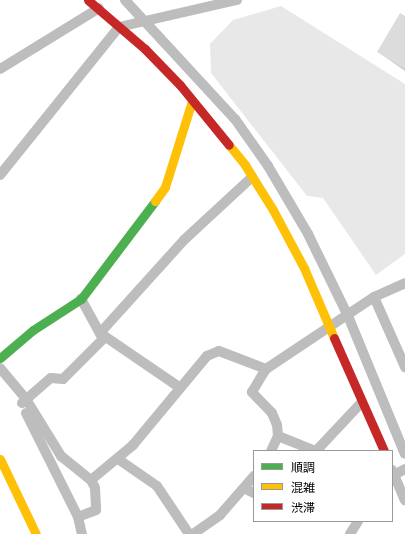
<!DOCTYPE html>
<html>
<head>
<meta charset="utf-8">
<style>
  body { margin:0 }
  #map { position:relative; width:405px; height:534px; overflow:hidden; background:#fff; font-family:"Exo 2","Noto Sans JP",sans-serif }
  div>[style] { position:absolute }
  .green>* { inset:0; background:#e8e8e8 }
  .shadow>* { inset:0; background:#0003 }
  .building>* { inset:0; background:#dcdcdc }
  .street>* { height:10px; margin:-5px; padding:0 5px; transform-origin:5px; border-radius:5px; background:#bdbdbd }
  .fast>* { height:9px; margin:-4.5px; padding:0 4.5px; transform-origin:4.5px; border-radius:4.5px; background:#4caf50 }
  .slow>* { height:9px; margin:-4.5px; padding:0 4.5px; transform-origin:4.5px; border-radius:4.5px; background:#ffc107 }
  .jam>* { height:9px; margin:-4.5px; padding:0 4.5px; transform-origin:4.5px; border-radius:4.5px; background:#c62828 }
  span { translate:-50% -50%; white-space:nowrap; text-align:center; line-height:1.15; -webkit-text-stroke:3px #fff; paint-order:stroke }
  .legend { position:absolute; left:253px; top:450px; width:140px; height:72px; box-sizing:border-box; background:#fff; border:1px solid #999; margin:0; padding:5px 7px; list-style:none; font-size:12px; color:#000 }
  .legend li { display:flex; align-items:center; gap:8px; height:20px }
  .legend b { width:20px; border:1px solid #999 }
</style>
</head>
<body>
<div id="map">
  <div class="green">
    <div style="clip-path:polygon(281px 6px,405px 84px,405px 254px,376px 275px,323px 198px,307px 196px,211px 73px,210px 44px,233px 20px)"></div>
  </div>
  <div class="shadow">
    <div style="clip-path:polygon(405px 17px,405px 71px,378px 52px)"></div>
  </div>
  <div class="building">
    <div style="clip-path:polygon(400px 13px,405px 16px,405px 69px,377px 52px)"></div>
  </div>
  <div class="street">
    <div style="left:125px;top:0;width:162px;rotate:47.3deg"></div>
    <div style="left:235px;top:119px;width:57px;rotate:54.9deg"></div>
    <div style="left:268px;top:166px;width:79px;rotate:59.5deg"></div>
    <div style="left:308px;top:234px;width:91px;rotate:64deg"></div>
    <div style="left:348px;top:316px;width:149px;rotate:67.6deg"></div>
    <div style="left:0;top:69px;width:116px;rotate:-31.6deg"></div>
    <div style="left:0;top:175px;width:190px;rotate:-51.2deg"></div>
    <div style="left:119px;top:27px;width:121px;rotate:-12.9deg"></div>
    <div style="left:374px;top:297px;width:77px;rotate:66.1deg"></div>
    <div style="left:0;top:368px;width:40px;rotate:50deg"></div>
    <div style="left:26px;top:399px;width:67px;rotate:58.4deg"></div>
    <div style="left:61px;top:456px;width:38px;rotate:39deg"></div>
    <div style="left:91px;top:480px;width:9px;rotate:63deg"></div>
    <div style="left:95px;top:488px;width:22px;rotate:87deg"></div>
    <div style="left:96px;top:510px;width:19px;rotate:159deg"></div>
    <div style="left:179px;top:387px;width:96px;rotate:-145.6deg"></div>
    <div style="left:100px;top:333px;width:125px;rotate:-47.9deg"></div>
    <div style="left:184px;top:240px;width:93px;rotate:-42.8deg"></div>
    <div style="left:22px;top:403px;width:38px;rotate:-41deg"></div>
    <div style="left:51px;top:378px;width:12px;rotate:5deg"></div>
    <div style="left:63px;top:379px;width:57px;rotate:-45deg"></div>
    <div style="left:103px;top:339px;width:46px;rotate:-118.8deg"></div>
    <div style="left:26px;top:413px;width:116px;rotate:63.4deg"></div>
    <div style="left:78px;top:517px;width:17px;rotate:77deg"></div>
    <div style="left:278px;top:436px;width:40px;rotate:22deg"></div>
    <div style="left:271px;top:451px;width:17px;rotate:-65deg"></div>
    <div style="left:278px;top:436px;width:11px;rotate:-95deg"></div>
    <div style="left:277px;top:425px;width:13px;rotate:-113deg"></div>
    <div style="left:272px;top:413px;width:29px;rotate:-134deg"></div>
    <div style="left:252px;top:392px;width:27px;rotate:-59deg"></div>
    <div style="left:266px;top:369px;width:130px;rotate:-33.7deg"></div>
    <div style="left:374px;top:297px;width:34px;rotate:-24deg"></div>
    <div style="left:316px;top:451px;width:67px;rotate:-46.8deg"></div>
    <div style="left:118px;top:459px;width:47px;rotate:34.7deg"></div>
    <div style="left:157px;top:486px;width:58px;rotate:56.3deg"></div>
    <div style="left:392px;top:470px;width:33px;rotate:67deg"></div>
    <div style="left:392px;top:476px;width:15px;rotate:-28deg"></div>
    <div style="left:91px;top:480px;width:55px;rotate:-39.8deg"></div>
    <div style="left:133px;top:445px;width:116px;rotate:-50.3deg"></div>
    <div style="left:207px;top:356px;width:13px;rotate:-23deg"></div>
    <div style="left:219px;top:351px;width:50px;rotate:21deg"></div>
    <div style="left:244px;top:488px;width:11px;rotate:27deg"></div>
    <div style="left:193px;top:534px;width:33px;rotate:-35deg"></div>
    <div style="left:220px;top:515px;width:52px;rotate:-48.9deg"></div>
    <div style="left:350px;top:534px;width:15px;rotate:-58deg"></div>
  </div>
  <div class="fast">
    <div style="left:0;top:358px;width:43px;rotate:-40.3deg"></div>
    <div style="left:33px;top:330px;width:57px;rotate:-32.9deg"></div>
    <div style="left:81px;top:299px;width:123px;rotate:-52.9deg"></div>
  </div>
  <div class="slow">
    <div style="left:229px;top:145px;width:26px;rotate:51deg"></div>
    <div style="left:245px;top:165px;width:53px;rotate:58.1deg"></div>
    <div style="left:273px;top:210px;width:66px;rotate:61.9deg"></div>
    <div style="left:304px;top:268px;width:76px;rotate:66.8deg"></div>
    <div style="left:155px;top:201px;width:17px;rotate:-54deg"></div>
    <div style="left:165px;top:187px;width:90px;rotate:-72.6deg"></div>
    <div style="left:0;top:459px;width:83px;rotate:64.4deg"></div>
  </div>
  <div class="jam">
    <div style="left:88px;top:0;width:75px;rotate:40.7deg"></div>
    <div style="left:145px;top:49px;width:50px;rotate:45.8deg"></div>
    <div style="left:180px;top:85px;width:77px;rotate:50.8deg"></div>
    <div style="left:334px;top:338px;width:124px;rotate:66.1deg"></div>
  </div>
  <ul class="legend">
  <li><b style="height:5px;background:#4caf50"></b>順調</li>
  <li><b style="height:5px;background:#ffc107"></b>混雑</li>
  <li><b style="height:5px;background:#c62828"></b>渋滞</li>
  </ul>
</div>
</body>
</html>
